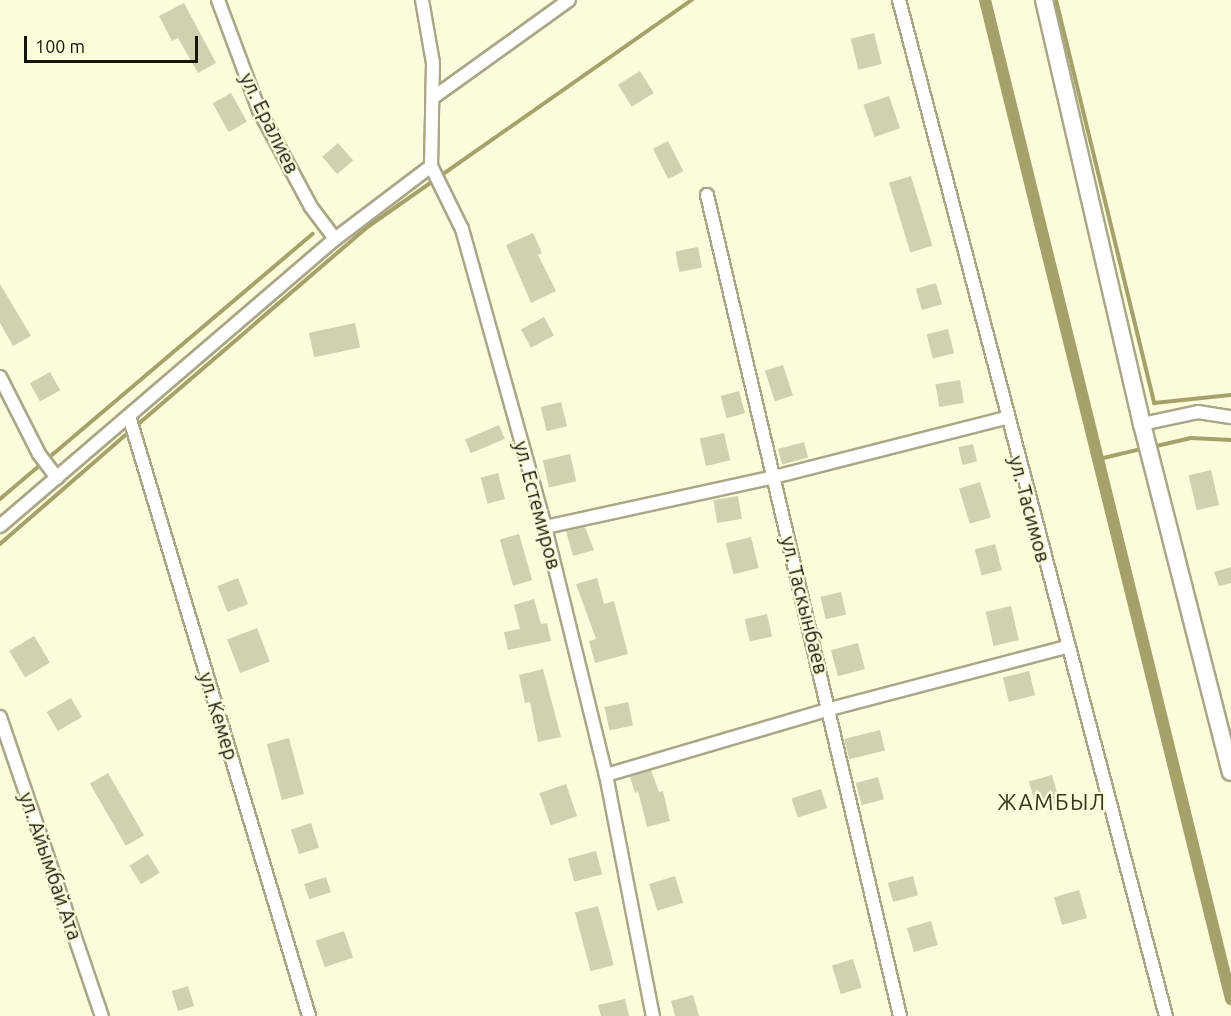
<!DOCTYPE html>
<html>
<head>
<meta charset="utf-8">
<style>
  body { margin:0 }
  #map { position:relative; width:1231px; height:1016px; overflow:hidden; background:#fdfcda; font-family:Ubuntu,sans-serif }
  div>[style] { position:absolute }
  .stream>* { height:4px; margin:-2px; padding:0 2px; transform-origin:2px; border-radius:2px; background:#a4a16b }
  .canal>* { height:12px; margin:-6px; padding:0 6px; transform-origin:6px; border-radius:6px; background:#a4a16b }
  .building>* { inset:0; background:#d1d0b0; transform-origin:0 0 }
  .roads { filter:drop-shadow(2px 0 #a9a788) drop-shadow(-2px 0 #a9a788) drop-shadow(0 2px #a9a788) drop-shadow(0 -2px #a9a788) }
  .minor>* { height:12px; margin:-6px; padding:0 6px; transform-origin:6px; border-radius:6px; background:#fff }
  .major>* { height:16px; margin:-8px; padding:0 8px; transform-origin:8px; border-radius:8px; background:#fff }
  span { translate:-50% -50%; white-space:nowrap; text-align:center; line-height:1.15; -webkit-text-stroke:4.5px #fdfcda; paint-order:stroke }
  .street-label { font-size:20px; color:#161509 }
  .quarter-label { font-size:22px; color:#37351a; letter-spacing:1.5px }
  .scale { position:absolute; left:24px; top:36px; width:174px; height:27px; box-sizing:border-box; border:3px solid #161509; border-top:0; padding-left:8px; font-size:18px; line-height:21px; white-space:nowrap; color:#161509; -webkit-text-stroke:4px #fdfcda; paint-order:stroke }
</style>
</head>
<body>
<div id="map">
  <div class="stream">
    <div style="left:1056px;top:0;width:415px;rotate:76.3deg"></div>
    <div style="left:1154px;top:403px;width:77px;rotate:-5.9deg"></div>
    <div style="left:136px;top:426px;width:303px;rotate:-40.7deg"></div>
    <div style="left:366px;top:228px;width:398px;rotate:-35deg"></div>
    <div style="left:1152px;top:447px;width:39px;rotate:-13deg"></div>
    <div style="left:1190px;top:438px;width:41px;rotate:2.8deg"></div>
    <div style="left:1099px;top:459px;width:47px;rotate:-13.4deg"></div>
    <div style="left:0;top:499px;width:410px;rotate:-40.3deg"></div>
    <div style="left:0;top:544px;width:172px;rotate:-41deg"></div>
  </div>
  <div class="canal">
    <div style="left:985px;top:0;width:1029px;rotate:76.17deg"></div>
  </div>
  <div class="building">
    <div style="clip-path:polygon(184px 3px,216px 63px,198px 73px,178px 38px,172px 41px,159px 16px)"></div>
    <div style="left:874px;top:33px;width:32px;height:24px;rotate:76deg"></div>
    <div style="left:640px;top:71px;width:26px;height:26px;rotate:58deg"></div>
    <div style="left:231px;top:93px;width:33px;height:21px;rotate:61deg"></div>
    <div style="left:889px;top:96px;width:34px;height:27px;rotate:71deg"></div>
    <div style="left:668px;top:141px;width:34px;height:17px;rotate:63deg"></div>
    <div style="left:338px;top:143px;width:23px;height:21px;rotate:49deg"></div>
    <div style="left:911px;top:176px;width:73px;height:23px;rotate:73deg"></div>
    <div style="clip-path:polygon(533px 233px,542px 253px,538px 255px,556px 291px,531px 303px,506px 245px)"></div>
    <div style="left:698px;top:247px;width:21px;height:23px;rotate:79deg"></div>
    <div style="left:936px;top:283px;width:22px;height:21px;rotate:74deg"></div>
    <div style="clip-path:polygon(0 284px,31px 336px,13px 346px,0 323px)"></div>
    <div style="left:544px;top:317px;width:21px;height:26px;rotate:62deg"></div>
    <div style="left:355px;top:323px;width:25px;height:47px;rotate:78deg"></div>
    <div style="left:948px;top:329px;width:25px;height:22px;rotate:76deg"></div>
    <div style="left:783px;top:365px;width:32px;height:19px;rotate:72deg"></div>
    <div style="left:50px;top:372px;width:21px;height:23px;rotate:61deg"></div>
    <div style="left:960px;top:380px;width:23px;height:25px;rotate:80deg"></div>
    <div style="left:739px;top:391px;width:23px;height:19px;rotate:75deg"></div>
    <div style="left:561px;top:402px;width:25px;height:21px;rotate:76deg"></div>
    <div style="left:499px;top:425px;width:15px;height:37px;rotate:67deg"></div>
    <div style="left:724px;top:433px;width:28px;height:25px;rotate:77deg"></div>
    <div style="left:804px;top:442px;width:16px;height:27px;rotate:75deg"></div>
    <div style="left:973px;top:444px;width:18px;height:15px;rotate:77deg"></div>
    <div style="left:570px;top:454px;width:28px;height:28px;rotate:77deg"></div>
    <div style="left:1211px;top:470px;width:36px;height:23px;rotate:77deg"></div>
    <div style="left:498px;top:473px;width:27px;height:18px;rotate:75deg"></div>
    <div style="left:980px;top:482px;width:37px;height:22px;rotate:73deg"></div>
    <div style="left:738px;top:496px;width:23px;height:25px;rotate:80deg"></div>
    <div style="clip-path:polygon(585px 527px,594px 550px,573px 556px,566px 531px,558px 533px)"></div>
    <div style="left:519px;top:534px;width:48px;height:20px;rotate:74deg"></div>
    <div style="left:751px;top:537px;width:32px;height:26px;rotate:76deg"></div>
    <div style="left:995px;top:544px;width:27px;height:21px;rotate:75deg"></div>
    <div style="clip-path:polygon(1231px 567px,1231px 583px,1219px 586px,1214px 572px)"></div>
    <div style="left:238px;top:578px;width:28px;height:22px;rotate:69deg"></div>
    <div style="clip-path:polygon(597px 578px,604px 604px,614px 601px,628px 654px,595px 663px,589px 641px,596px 639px,576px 584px)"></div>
    <div style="left:841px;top:592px;width:23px;height:21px;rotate:77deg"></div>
    <div style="clip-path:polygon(534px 599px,541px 624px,547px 623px,551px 641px,508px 650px,504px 632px,520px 629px,514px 605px)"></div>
    <div style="left:1011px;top:606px;width:35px;height:26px;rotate:77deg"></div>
    <div style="left:767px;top:614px;width:23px;height:23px;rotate:77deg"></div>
    <div style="left:257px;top:628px;width:36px;height:32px;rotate:69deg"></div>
    <div style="left:34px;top:636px;width:31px;height:29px;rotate:59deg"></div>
    <div style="left:858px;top:643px;width:27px;height:28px;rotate:75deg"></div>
    <div style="clip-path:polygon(543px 669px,561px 737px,538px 742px,530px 702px,525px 703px,519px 675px)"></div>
    <div style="left:1029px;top:671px;width:25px;height:27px;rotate:76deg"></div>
    <div style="left:71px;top:698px;width:22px;height:28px;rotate:60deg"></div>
    <div style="left:628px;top:702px;width:24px;height:24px;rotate:78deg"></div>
    <div style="left:880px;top:730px;width:21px;height:37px;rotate:76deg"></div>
    <div style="left:289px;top:738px;width:58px;height:23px;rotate:75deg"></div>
    <div style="clip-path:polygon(651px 770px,659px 792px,663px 791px,670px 821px,647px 827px,638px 791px,635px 793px,630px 777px)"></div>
    <div style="left:108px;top:773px;width:72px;height:21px;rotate:60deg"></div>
    <div style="left:1052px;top:775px;width:29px;height:24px;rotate:74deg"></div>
    <div style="left:878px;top:777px;width:23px;height:23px;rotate:75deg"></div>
    <div style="left:566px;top:784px;width:34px;height:28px;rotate:71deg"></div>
    <div style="left:821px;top:789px;width:20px;height:31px;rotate:72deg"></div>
    <div style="left:311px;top:823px;width:26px;height:21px;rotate:72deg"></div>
    <div style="left:596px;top:851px;width:24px;height:29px;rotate:75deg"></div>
    <div style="left:148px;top:854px;width:22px;height:22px;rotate:58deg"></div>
    <div style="left:675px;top:876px;width:28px;height:27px;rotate:73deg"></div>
    <div style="left:913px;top:876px;width:20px;height:26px;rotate:75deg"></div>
    <div style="left:326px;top:877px;width:16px;height:23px;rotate:72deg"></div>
    <div style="left:1079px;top:890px;width:29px;height:26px;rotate:74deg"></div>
    <div style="left:598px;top:906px;width:61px;height:24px;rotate:75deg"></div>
    <div style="left:931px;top:921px;width:25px;height:25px;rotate:74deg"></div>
    <div style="left:344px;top:931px;width:28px;height:30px;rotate:71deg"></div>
    <div style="left:853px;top:959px;width:30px;height:22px;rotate:73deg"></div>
    <div style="left:188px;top:986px;width:21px;height:17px;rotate:73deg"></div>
    <div style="clip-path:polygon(693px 995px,699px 1016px,675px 1016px,671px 1001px)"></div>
    <div style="clip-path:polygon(625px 999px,629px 1016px,601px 1016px,598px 1005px)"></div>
  </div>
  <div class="roads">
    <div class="minor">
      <div style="left:218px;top:0;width:117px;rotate:69.6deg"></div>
      <div style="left:259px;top:110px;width:110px;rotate:61.8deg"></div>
      <div style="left:311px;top:207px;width:40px;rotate:53deg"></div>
      <div style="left:422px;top:0;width:64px;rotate:80.1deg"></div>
      <div style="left:433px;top:63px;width:103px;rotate:91.1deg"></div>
      <div style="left:431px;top:166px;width:70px;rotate:63.8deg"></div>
      <div style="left:462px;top:229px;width:309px;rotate:74.4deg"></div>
      <div style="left:545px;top:527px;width:255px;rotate:76.2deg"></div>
      <div style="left:606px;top:775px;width:246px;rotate:79deg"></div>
      <div style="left:899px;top:0;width:1050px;rotate:75.28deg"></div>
      <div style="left:434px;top:97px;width:166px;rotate:-35.7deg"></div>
      <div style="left:707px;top:195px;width:843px;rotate:76.77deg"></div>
      <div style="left:0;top:377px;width:86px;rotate:63.1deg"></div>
      <div style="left:39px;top:454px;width:30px;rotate:53deg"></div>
      <div style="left:129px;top:416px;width:626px;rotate:73.3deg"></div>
      <div style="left:1142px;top:424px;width:57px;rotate:-12.1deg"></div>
      <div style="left:1198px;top:412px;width:33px;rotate:9deg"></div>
      <div style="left:0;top:526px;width:441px;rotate:-40.6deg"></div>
      <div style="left:335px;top:239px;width:121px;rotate:-37.2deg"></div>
      <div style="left:545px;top:527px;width:234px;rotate:-12.3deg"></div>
      <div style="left:774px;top:477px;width:239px;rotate:-14.3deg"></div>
      <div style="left:0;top:717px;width:316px;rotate:71.2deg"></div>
      <div style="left:606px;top:775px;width:234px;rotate:-16.4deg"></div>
      <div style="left:830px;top:709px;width:245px;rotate:-14.7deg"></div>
    </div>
    <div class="major">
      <div style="left:1044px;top:0;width:435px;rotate:77deg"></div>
      <div style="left:1142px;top:424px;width:359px;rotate:75.7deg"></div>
    </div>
  </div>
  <div class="street-label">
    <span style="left:270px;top:123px;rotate:64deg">ул. Ералиев</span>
    <span style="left:538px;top:505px;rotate:75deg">ул. Естемиров</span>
    <span style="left:1030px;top:509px;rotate:75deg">ул. Тасимов</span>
    <span style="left:805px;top:605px;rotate:76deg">ул. Таскынбаев</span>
    <span style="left:219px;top:716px;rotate:73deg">ул. Кемер</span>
    <span style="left:51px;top:866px;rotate:71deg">ул. Айымбай Ата</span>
  </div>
  <div class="quarter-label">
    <span style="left:1052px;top:802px">ЖАМБЫЛ</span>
  </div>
  <div class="scale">100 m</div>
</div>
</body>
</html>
